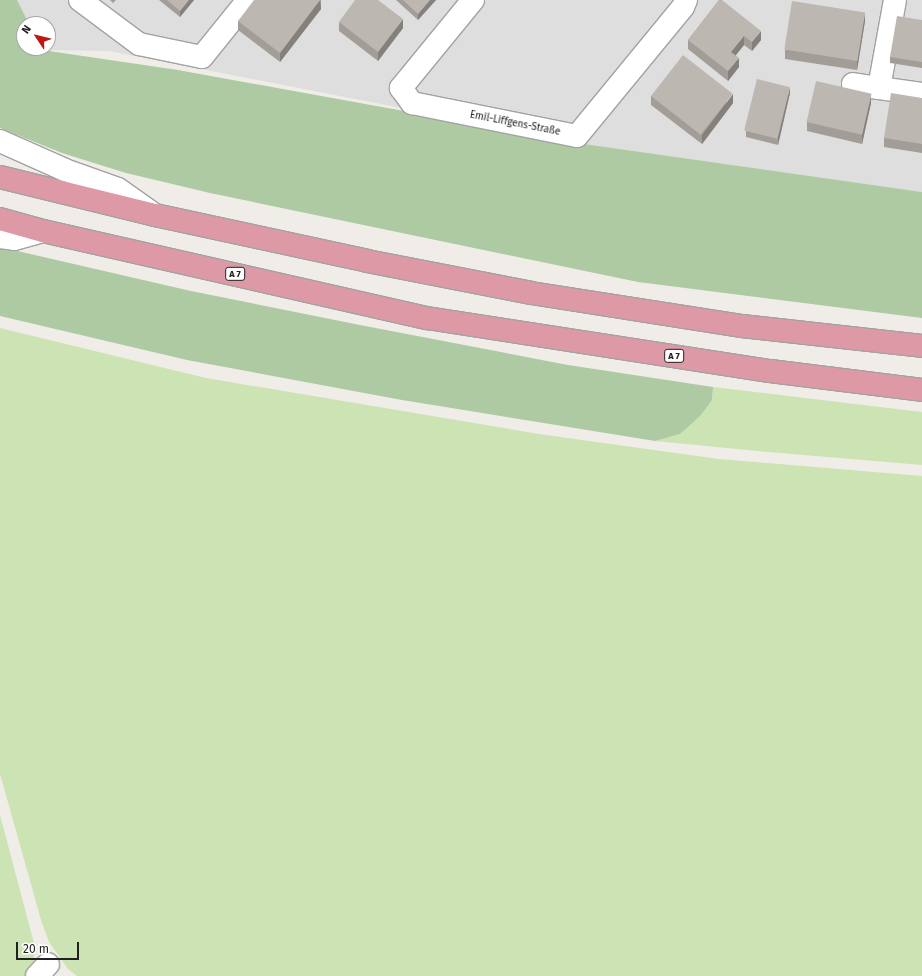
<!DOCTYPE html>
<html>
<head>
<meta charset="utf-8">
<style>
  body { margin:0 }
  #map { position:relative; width:922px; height:976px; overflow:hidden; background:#f0ede8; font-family:"Fira Sans",sans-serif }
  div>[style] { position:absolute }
  .residential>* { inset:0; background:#dedede }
  .grass>* { inset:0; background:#cce4b4 }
  .forest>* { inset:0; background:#aecaa2 }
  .roads { filter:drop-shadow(1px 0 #a2a2a2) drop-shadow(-1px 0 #a2a2a2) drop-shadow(0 1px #a2a2a2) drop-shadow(0 -1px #a2a2a2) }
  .minor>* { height:22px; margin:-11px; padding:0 11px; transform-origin:11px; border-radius:11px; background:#fff }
  .highway>* { height:22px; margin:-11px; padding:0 11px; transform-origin:11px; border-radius:11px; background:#de99a6 }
  .wall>* { inset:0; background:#a39d98 }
  .shaded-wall>* { inset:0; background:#84807c }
  .building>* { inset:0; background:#bdb7b1; transform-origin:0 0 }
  span { translate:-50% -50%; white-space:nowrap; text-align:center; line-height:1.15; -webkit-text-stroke:4px #fff; paint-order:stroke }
  .shield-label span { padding:1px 3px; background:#fff; border:1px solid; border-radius:3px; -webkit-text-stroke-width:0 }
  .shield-label { font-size:9px; color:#212121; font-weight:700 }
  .street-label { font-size:10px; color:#212121 }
  .north { position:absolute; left:16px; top:16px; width:40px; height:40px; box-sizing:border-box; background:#fff; border:1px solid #a6a6a6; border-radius:50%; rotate:305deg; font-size:11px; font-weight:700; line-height:16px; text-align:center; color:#212121 }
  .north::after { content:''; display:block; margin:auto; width:14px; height:18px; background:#bb1717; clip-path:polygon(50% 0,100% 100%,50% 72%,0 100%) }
  .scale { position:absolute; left:16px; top:942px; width:63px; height:18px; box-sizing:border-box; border:2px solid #212121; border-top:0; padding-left:5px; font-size:12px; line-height:14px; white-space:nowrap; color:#212121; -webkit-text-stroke:3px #fff; paint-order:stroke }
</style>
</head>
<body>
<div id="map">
  <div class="residential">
    <div style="clip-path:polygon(0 0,922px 0,922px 192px,591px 145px,109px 51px,42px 50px,40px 48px,48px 48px,48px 24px,24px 24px)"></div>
  </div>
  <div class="grass">
    <div style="clip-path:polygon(0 328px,206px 378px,539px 434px,719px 459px,922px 476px,922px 976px,77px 976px,68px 969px,49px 942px,41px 920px,0 774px)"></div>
    <div style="clip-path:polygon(713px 387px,922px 412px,922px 465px,757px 451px,655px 441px,680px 434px,712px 400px)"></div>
    <div style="clip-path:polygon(0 815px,34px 943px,34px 962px,28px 976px,0 976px)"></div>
  </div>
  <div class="forest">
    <div style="clip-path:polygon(0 0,17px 0,29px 24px,24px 24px,24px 48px,41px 48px,42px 50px,178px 70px,591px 145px,922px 192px,922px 318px,638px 282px,210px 193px,126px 173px,62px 153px,0 128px)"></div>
    <div style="clip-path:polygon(0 247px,191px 291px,360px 325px,568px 365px,713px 387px,712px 400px,700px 416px,680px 434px,655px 441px,402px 400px,187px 360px,0 316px)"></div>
  </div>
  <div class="roads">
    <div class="minor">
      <div style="left:80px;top:0;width:74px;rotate:36.7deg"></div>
      <div style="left:139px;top:44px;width:64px;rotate:11.7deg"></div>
      <div style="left:202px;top:57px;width:73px;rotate:-51.1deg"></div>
      <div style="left:473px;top:0;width:114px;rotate:129.3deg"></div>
      <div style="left:401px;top:88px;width:19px;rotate:54deg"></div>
      <div style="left:412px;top:103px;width:168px;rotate:11.3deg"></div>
      <div style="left:577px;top:136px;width:167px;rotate:-50.6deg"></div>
      <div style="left:683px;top:7px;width:8px;rotate:-67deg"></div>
      <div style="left:853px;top:84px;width:26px;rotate:9deg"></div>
      <div style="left:879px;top:88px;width:89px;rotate:-79.7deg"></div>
      <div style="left:879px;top:88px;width:43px;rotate:7.9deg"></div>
      <div style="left:0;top:141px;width:71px;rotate:24deg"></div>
      <div style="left:65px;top:170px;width:56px;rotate:19.7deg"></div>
      <div style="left:118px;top:189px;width:45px;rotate:35.1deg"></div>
      <div style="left:0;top:237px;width:14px;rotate:8deg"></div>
      <div style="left:14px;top:239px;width:30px;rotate:-15deg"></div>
      <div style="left:37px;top:976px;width:16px;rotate:-47deg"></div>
    </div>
    <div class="highway">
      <div style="left:0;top:177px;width:160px;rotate:13.8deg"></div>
      <div style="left:155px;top:215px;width:217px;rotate:12.2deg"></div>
      <div style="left:367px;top:261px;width:167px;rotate:11deg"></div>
      <div style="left:531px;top:293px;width:214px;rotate:8.9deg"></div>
      <div style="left:742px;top:326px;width:181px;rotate:6.3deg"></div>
      <div style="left:0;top:219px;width:45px;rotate:15.6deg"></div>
      <div style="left:43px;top:231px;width:394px;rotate:12.8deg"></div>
      <div style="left:427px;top:318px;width:347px;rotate:8.8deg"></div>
      <div style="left:770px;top:371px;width:153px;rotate:7.1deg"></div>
    </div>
  </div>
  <div class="wall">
    <div style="clip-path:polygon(110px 0,116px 0,113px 3px)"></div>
    <div style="clip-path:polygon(159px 0,194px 0,180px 17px)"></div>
    <div style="clip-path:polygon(321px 0,321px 9px,280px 62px,238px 30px,238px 21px)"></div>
    <div style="clip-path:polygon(396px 0,436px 0,418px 20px)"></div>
    <div style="clip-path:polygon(719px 0,761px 40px,752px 51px,744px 45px,736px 55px,739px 67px,728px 81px,688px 49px,688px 40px)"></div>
    <div style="clip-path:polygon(922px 20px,922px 68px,890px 63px,890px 57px)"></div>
    <div style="clip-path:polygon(865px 21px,857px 70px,785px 59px,785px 50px)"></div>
    <div style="clip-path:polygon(339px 22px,403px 28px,378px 61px,339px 31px)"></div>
    <div style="clip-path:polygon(790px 93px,778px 145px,746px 137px,746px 131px)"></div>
    <div style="clip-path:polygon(651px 96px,733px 103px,702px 144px,651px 105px)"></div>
    <div style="clip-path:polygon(922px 98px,922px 153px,884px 147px,884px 138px)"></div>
    <div style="clip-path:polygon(871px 103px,862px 144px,807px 131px,807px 122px)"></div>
  </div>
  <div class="shaded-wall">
    <div style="clip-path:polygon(189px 0,194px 0,180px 17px,180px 11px)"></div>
    <div style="clip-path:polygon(320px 0,321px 9px,280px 62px,280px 53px)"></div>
    <div style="clip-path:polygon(430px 0,436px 0,418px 20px,418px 14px)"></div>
    <div style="clip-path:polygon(865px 12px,865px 21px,857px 70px,857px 61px)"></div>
    <div style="clip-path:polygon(403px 19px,403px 28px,378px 61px,378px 52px)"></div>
    <div style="clip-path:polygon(761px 31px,761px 40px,752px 51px,752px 42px)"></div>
    <div style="clip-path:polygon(744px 36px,744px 45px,731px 61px,731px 52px)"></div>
    <div style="clip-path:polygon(739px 58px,739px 67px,728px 81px,728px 71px)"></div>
    <div style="clip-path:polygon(790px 87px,790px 93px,778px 145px,778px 138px)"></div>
    <div style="clip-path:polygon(733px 94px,733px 103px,702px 144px,702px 135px)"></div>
    <div style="clip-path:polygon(871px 94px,871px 103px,862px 144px,862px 134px)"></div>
  </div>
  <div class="building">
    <div style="clip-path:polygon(167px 0,189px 0,180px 11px)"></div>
    <div style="clip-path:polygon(254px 0,320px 0,280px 53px,238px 21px)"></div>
    <div style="clip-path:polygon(355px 0,378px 0,403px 19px,378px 52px,339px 22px)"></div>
    <div style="clip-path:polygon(403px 0,430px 0,418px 14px)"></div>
    <div style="clip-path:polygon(719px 0,722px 0,761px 31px,752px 42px,744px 36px,731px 52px,739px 58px,728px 71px,688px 40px)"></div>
    <div style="left:792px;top:1px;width:74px;height:49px;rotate:9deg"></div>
    <div style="clip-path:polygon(897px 16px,922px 20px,922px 62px,890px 57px)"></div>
    <div style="left:683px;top:55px;width:63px;height:52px;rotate:38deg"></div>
    <div style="left:757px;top:79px;width:34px;height:53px;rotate:14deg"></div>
    <div style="left:816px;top:81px;width:57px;height:42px;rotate:13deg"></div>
    <div style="clip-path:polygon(891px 93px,922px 98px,922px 144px,884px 138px)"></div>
  </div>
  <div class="shield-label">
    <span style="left:235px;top:274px">A 7</span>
    <span style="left:674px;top:356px">A 7</span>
  </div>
  <div class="street-label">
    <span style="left:515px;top:124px;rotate:11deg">Emil-Liffgens-Straße</span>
  </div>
  <div class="north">N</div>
  <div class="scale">20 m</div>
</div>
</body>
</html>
